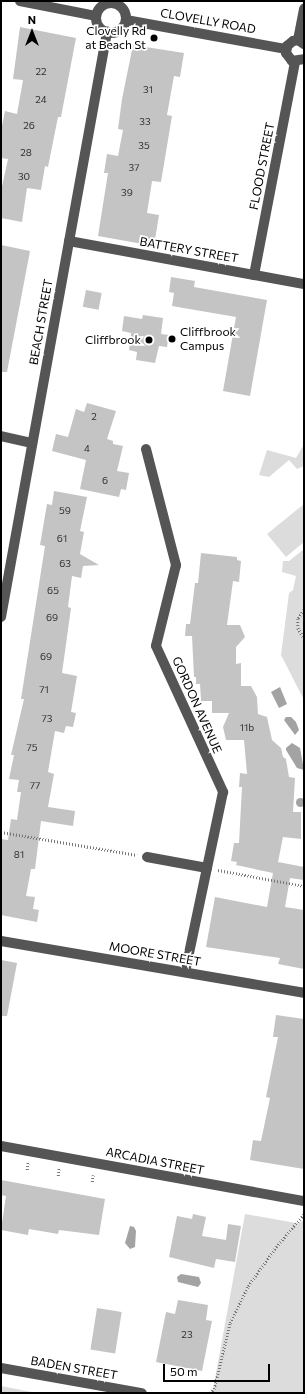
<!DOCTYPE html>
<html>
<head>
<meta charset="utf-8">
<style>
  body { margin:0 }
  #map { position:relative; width:305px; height:1394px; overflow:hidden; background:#fff; font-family:Commissioner,sans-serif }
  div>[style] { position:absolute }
  .green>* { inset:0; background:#dcdcdc }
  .water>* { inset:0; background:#a3a3a3 }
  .round { border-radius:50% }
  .building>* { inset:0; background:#c4c4c4; transform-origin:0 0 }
  .path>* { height:2.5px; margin-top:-1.25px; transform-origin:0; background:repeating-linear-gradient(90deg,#777 0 1px,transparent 0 3px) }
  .minor>* { height:10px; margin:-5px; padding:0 5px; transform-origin:5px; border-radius:5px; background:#555 }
  .minor>.ring { margin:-5px; padding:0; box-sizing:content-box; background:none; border:10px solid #555; border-radius:50% }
  .dots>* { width:11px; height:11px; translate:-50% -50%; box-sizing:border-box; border:2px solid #fff; border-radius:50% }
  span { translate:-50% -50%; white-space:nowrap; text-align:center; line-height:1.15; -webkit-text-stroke:3.5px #fff; paint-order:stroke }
  .number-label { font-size:10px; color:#313131 }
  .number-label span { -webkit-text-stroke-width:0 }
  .street-label { font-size:12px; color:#000 }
  .poi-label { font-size:12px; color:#000 }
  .right { translate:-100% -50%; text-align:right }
  .left { translate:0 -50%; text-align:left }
  .frame { position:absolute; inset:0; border:2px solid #000; pointer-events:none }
  .north { position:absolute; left:12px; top:12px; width:40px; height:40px; -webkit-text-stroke:3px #fff; paint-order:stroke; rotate:0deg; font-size:11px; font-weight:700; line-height:16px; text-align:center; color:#000 }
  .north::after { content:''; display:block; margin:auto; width:14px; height:18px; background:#000; clip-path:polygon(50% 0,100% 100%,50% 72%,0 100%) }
  .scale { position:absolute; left:163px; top:1364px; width:107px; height:18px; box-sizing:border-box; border:2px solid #000; border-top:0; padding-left:5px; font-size:12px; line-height:14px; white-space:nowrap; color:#000; -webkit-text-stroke:3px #fff; paint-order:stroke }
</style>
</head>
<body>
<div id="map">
  <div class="green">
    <div style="clip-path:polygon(304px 444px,304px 466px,297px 469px,289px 460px,269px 477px,259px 475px,267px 450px,296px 458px)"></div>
    <div style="clip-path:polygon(304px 504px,304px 542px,286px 557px,267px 534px)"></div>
    <div style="clip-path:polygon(304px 549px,304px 700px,281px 655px,289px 593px,293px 590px,296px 576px,282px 572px,283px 561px,289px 561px)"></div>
    <div style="clip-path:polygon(245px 1214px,296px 1223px,304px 1221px,304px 1393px,210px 1393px,213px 1390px)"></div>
    <div style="clip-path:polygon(1px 1386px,37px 1393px,1px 1393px)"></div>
  </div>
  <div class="water">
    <div style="clip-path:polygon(280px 687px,287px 704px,279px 708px,271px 692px)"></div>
    <div style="clip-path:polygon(286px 717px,291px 717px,296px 722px,299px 730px,295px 735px,284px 720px)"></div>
    <div style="clip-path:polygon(292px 743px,300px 748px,304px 770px,297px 768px,286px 750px,286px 748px)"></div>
    <div class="round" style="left:295.5px;top:797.5px;width:9px;height:9px"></div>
    <div style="clip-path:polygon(130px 1226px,134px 1227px,136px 1231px,135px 1247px,130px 1249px,125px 1243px)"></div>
    <div style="clip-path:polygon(181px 1274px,199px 1277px,201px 1283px,198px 1287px,178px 1282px,177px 1277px)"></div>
  </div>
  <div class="building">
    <div style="clip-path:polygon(20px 27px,76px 38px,61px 117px,58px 117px,48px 167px,45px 166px,41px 190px,27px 188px,22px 222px,1px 218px,1px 191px,8px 159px,1px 158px,1px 131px,5px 111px,17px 114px,23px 80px,13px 79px)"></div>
    <div style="clip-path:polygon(133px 45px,184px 53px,180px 77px,174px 76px,167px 115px,172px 116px,161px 182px,152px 181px,147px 213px,159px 215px,154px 246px,98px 236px,108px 173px,104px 173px,107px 154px,118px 156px,123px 130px,118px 129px,122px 99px)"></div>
    <div style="clip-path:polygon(1px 245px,30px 251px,7px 372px,1px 372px)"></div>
    <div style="clip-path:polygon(171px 277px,195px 281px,194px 287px,267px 300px,250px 396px,223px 391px,236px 317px,172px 306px,174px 293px,169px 292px)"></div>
    <div style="left:86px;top:290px;width:16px;height:17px;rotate:11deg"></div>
    <div style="clip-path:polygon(143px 315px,163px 318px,161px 334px,169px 335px,167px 347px,159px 346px,155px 363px,136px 360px,137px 352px,129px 350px,131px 333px,122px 331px,124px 316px,142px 319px)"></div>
    <div style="clip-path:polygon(87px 403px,116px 411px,107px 439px,113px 441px,113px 444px,123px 446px,117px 471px,129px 473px,126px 490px,121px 489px,119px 497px,80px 489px,86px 460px,52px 451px,56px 434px,68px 437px,76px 409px,84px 412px)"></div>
    <div style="clip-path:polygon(54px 491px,87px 497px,80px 531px,84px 532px,80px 554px,99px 565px,83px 566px,81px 578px,72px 576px,68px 607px,71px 608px,62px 673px,77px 676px,71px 712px,76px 713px,73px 727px,66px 726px,64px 733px,55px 731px,48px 772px,54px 774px,48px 807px,75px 811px,73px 826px,41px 821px,35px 869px,31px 869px,26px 896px,35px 897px,33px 909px,39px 910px,37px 922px,1px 915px,1px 839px,8px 840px,11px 819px,17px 820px,21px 792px,17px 792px,19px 780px,9px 779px,14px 755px,11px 755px,24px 699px,21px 699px,45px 546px,40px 545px,47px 504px,52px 505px)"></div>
    <div style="clip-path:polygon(201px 553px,237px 557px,237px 560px,241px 561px,239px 582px,233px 581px,227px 625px,240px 625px,245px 637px,236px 647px,236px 664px,241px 663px,241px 686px,251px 686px,257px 697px,258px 714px,267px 717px,272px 740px,281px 748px,283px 757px,286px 759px,289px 777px,295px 778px,293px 812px,301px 812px,301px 839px,283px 837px,278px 862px,304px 867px,304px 880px,290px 878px,285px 907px,304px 910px,304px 969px,278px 964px,280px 958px,206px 947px,215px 897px,267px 907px,273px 873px,236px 865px,237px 862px,231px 861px,234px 843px,239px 843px,242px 787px,239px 787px,240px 773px,247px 774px,244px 740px,226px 740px,223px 727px,229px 713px,212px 713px,212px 701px,201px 701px,200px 684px,196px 684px,196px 677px,194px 677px,192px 636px,185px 636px,186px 624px,190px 624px,195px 583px,198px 583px)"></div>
    <div style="clip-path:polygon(1px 960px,17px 963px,7px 1016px,1px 1016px)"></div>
    <div style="clip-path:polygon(276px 1015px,304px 1019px,304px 1169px,250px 1160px,253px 1140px,261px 1141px,270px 1098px,266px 1097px,278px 1037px,273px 1037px)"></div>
    <div style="clip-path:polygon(1px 1180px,105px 1199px,99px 1235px,59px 1230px,58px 1234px,29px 1229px,28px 1235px,1px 1230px,6px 1196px,1px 1195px)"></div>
    <div style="clip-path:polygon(193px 1214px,206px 1217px,202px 1236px,226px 1240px,228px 1224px,241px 1226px,235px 1262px,216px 1259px,214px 1268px,169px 1257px,177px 1216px,192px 1219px)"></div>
    <div style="clip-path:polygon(178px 1300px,208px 1305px,206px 1320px,212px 1321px,202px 1371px,156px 1362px,166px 1312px,175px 1314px)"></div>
    <div style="left:97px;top:1308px;width:25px;height:42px;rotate:9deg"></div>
  </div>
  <div class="path">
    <div style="left:304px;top:610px;width:11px;rotate:124deg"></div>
    <div style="left:298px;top:619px;width:9px;rotate:90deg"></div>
    <div style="left:298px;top:628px;width:12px;rotate:59deg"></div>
    <div style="left:1px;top:832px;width:138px;rotate:9.6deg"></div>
    <div style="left:218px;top:870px;width:87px;rotate:10.5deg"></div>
    <div style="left:27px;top:1170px;width:8px;rotate:-83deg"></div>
    <div style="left:58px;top:1176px;width:8px;rotate:-83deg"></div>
    <div style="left:92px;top:1182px;width:7px;rotate:-82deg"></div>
    <div style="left:210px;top:1393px;width:6px;rotate:-45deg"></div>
    <div style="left:214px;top:1389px;width:68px;rotate:-76.4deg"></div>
    <div style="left:230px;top:1323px;width:41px;rotate:-64.1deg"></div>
    <div style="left:248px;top:1286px;width:48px;rotate:-54.3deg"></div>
    <div style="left:276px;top:1247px;width:43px;rotate:-49.7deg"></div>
  </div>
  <div class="minor">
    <div style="left:20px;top:1px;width:77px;rotate:11.2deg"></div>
    <div class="ring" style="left:96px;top:3px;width:20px;height:20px"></div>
    <div style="left:126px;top:20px;width:163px;rotate:10.3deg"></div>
    <div style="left:298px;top:40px;width:32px;rotate:-79deg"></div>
    <div style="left:304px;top:44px;width:7px;rotate:-146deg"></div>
    <div style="left:298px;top:40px;width:5px;rotate:169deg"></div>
    <div style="left:293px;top:41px;width:8px;rotate:140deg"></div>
    <div style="left:287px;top:46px;width:7px;rotate:98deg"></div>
    <div style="left:286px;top:53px;width:10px;rotate:53deg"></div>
    <div style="left:292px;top:61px;width:12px;rotate:-9deg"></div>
    <div style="left:69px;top:241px;width:239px;rotate:10.4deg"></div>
    <div style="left:254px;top:275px;width:217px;rotate:-79.1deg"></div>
    <div style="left:1px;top:436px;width:32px;rotate:13deg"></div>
    <div style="left:146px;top:449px;width:120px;rotate:75.5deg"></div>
    <div style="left:176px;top:565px;width:83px;rotate:103.9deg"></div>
    <div style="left:156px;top:646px;width:161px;rotate:65.3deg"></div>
    <div style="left:223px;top:792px;width:184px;rotate:101.9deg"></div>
    <div style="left:1px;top:617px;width:595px;rotate:-79.73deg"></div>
    <div style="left:147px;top:857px;width:61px;rotate:10.4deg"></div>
    <div style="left:1px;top:941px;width:307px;rotate:9.7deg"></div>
    <div style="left:1px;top:1146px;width:308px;rotate:10.3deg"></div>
    <div style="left:1px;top:1368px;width:143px;rotate:10.1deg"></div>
  </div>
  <div class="dots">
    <div style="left:154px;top:38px;background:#000"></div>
    <div style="left:172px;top:339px;background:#000"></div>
    <div style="left:149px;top:340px;background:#000"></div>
  </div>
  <div class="number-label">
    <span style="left:41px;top:72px">22</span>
    <span style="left:148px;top:90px">31</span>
    <span style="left:41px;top:100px">24</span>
    <span style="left:145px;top:122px">33</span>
    <span style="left:29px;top:126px">26</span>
    <span style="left:144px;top:146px">35</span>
    <span style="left:26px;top:153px">28</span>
    <span style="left:134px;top:168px">37</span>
    <span style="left:24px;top:177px">30</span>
    <span style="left:127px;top:193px">39</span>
    <span style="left:94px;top:417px">2</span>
    <span style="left:87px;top:449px">4</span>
    <span style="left:105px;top:481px">6</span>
    <span style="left:65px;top:511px">59</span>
    <span style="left:62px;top:539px">61</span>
    <span style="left:65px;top:564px">63</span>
    <span style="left:53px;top:591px">65</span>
    <span style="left:52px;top:618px">69</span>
    <span style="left:46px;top:657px">69</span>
    <span style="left:44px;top:690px">71</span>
    <span style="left:47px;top:719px">73</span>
    <span style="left:247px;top:728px">11b</span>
    <span style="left:32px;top:748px">75</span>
    <span style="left:35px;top:786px">77</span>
    <span style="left:19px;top:855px">81</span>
    <span style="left:187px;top:1335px">23</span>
  </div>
  <div class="street-label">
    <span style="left:208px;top:21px;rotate:10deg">CLOVELLY ROAD</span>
    <span style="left:262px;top:166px;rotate:-79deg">FLOOD STREET</span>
    <span style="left:189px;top:250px;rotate:10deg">BATTERY STREET</span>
    <span style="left:41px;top:322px;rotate:-80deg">BEACH STREET</span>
    <span style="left:197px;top:705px;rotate:66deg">GORDON AVENUE</span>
    <span style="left:155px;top:954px;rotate:10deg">MOORE STREET</span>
    <span style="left:155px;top:1161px;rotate:11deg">ARCADIA STREET</span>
    <span style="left:74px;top:1368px;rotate:10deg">BADEN STREET</span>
  </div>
  <div class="poi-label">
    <span class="right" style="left:146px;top:38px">Clovelly Rd<br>at Beach St</span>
    <span class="left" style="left:180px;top:339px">Cliffbrook<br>Campus</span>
    <span class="right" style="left:141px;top:340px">Cliffbrook</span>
  </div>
  <div class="frame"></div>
  <div class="north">N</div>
  <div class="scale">50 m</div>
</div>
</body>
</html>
